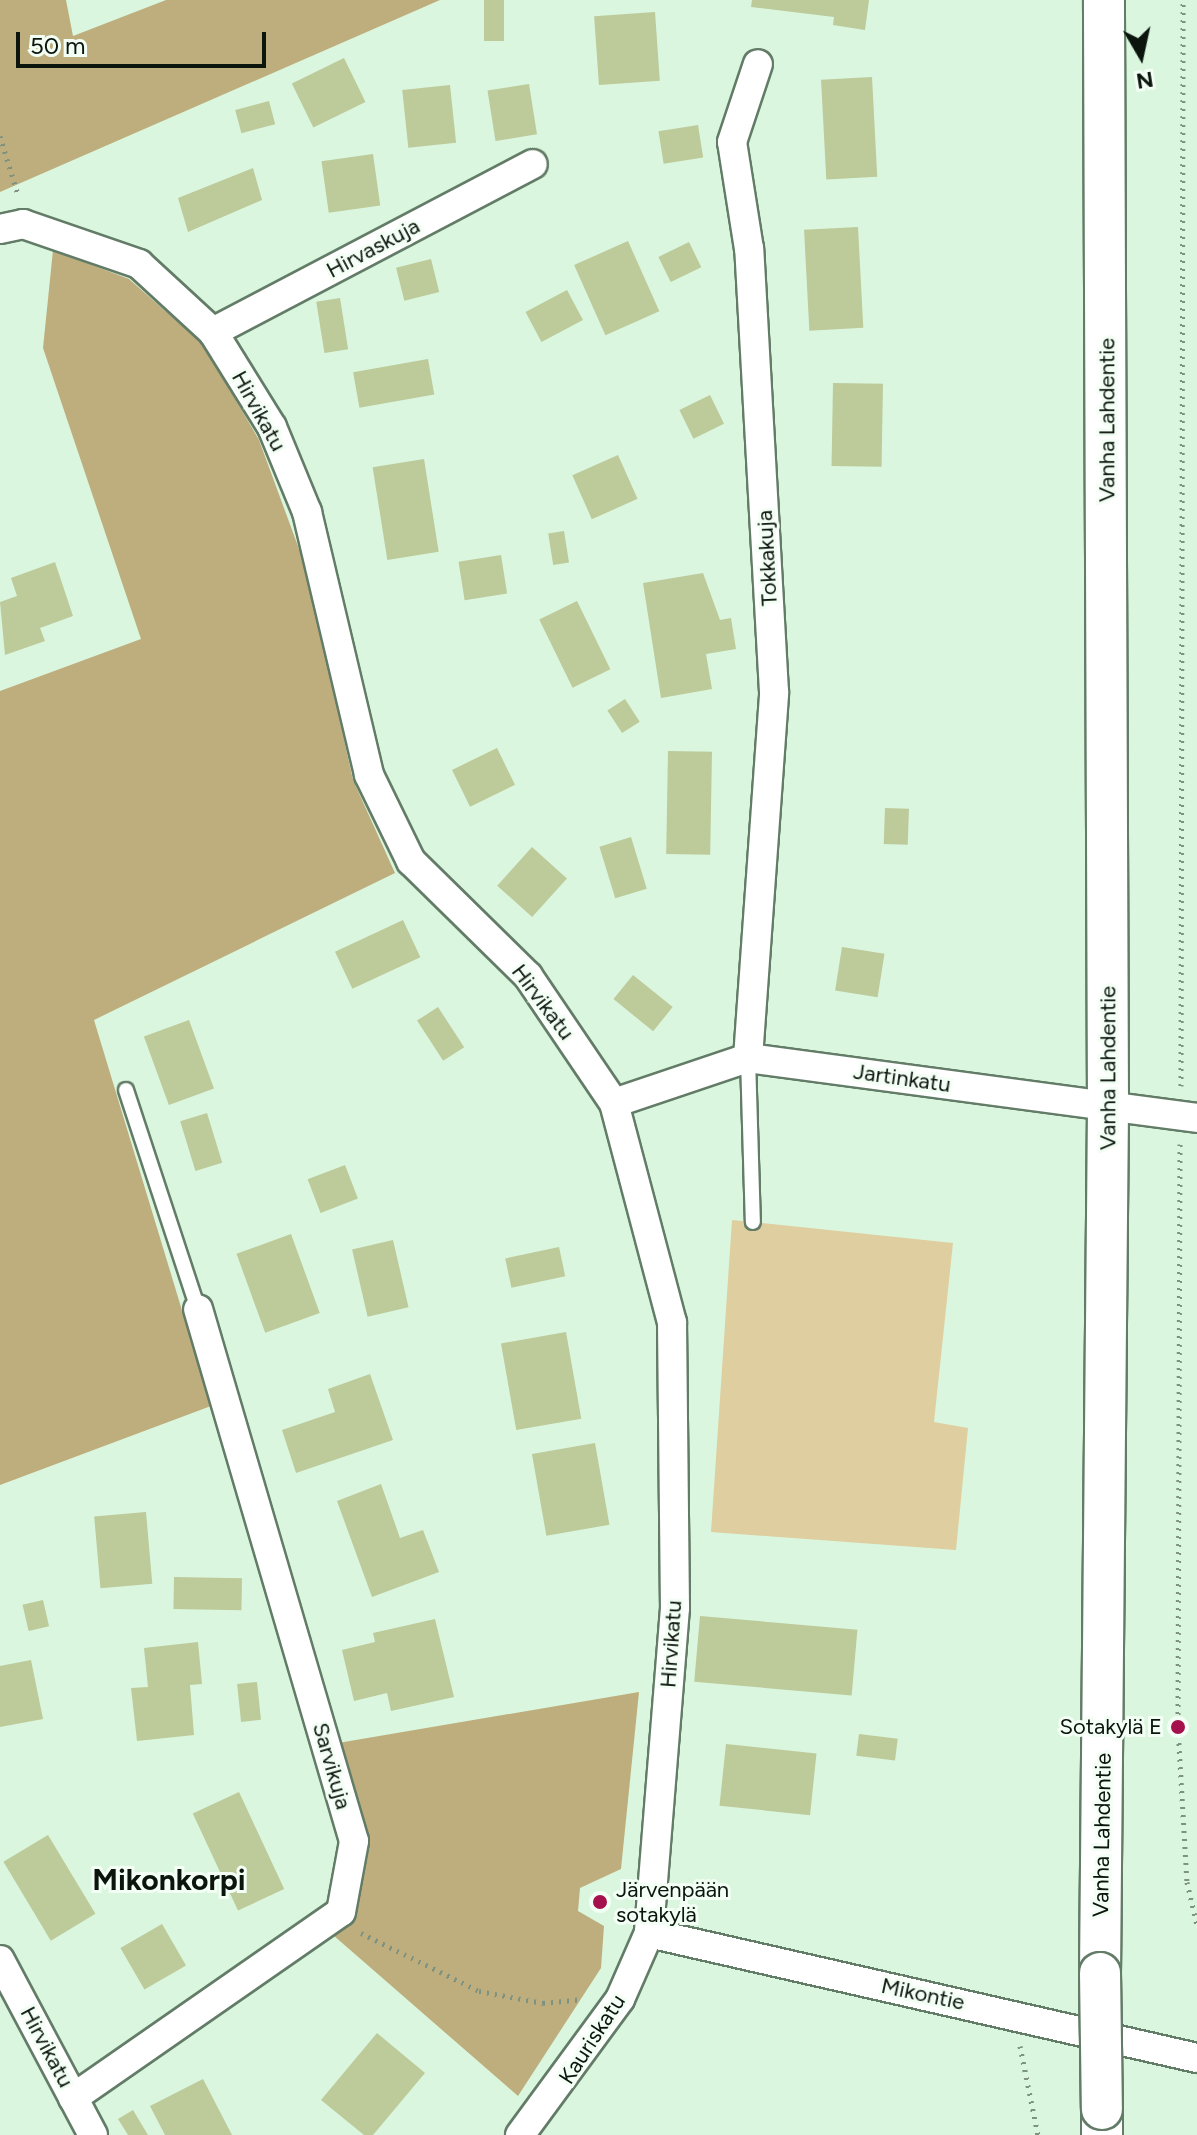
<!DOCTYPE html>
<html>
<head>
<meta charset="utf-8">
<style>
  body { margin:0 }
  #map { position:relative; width:1197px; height:2135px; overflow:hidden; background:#daf6de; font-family:Figtree,sans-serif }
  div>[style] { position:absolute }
  .green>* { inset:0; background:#dfcfa0 }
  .forest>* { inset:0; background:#beae7d }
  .building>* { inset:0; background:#bdca9a; transform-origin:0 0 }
  .path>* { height:5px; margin-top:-2.5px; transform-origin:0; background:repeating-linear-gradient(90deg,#7e9281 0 2px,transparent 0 8px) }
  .roads { filter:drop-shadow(2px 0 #637c67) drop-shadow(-2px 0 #637c67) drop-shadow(0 2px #637c67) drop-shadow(0 -2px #637c67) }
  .service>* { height:14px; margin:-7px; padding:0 7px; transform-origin:7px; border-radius:7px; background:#fff }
  .minor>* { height:28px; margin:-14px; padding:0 14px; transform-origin:14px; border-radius:14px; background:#fff }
  .secondary>* { height:40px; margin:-20px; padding:0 20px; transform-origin:20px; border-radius:20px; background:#fff }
  .bridges { filter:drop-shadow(2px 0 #637c67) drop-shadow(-2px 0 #637c67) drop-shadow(0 2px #637c67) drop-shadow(0 -2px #637c67) }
  .secondary-bridge>* { height:40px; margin:-20px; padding:0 20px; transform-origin:20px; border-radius:20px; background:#fff }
  .dots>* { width:22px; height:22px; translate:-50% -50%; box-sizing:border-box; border:4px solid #f3fef4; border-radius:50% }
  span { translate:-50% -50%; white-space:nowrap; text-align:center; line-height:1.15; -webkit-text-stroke:6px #f3fef4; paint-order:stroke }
  .street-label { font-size:22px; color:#0b150d }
  .poi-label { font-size:22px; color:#0b150d }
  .right { translate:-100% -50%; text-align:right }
  .left { translate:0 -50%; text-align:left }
  .district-label { font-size:30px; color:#0b150d; font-weight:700 }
  .north { position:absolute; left:1101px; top:16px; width:80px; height:80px; -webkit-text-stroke:6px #f3fef4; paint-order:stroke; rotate:171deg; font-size:22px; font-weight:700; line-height:32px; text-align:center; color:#0b150d }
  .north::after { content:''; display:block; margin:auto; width:28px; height:36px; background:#0b150d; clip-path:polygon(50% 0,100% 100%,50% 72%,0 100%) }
  .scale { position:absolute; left:16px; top:32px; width:250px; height:36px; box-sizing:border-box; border:4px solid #0b150d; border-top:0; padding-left:10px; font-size:24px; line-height:28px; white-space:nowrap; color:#0b150d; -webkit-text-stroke:6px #f3fef4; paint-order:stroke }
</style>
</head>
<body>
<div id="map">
  <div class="green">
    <div style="clip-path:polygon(732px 1220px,953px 1243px,934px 1422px,968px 1428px,956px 1550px,711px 1532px)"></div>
  </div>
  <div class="forest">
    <div style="clip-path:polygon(0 0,66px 0,73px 36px,166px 0,440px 0,0 192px)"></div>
    <div style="clip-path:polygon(53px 250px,129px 279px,204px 345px,259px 440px,306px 568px,353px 780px,395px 873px,94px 1020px,211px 1406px,0 1485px,0 691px,141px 639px,43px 348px)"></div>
    <div style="clip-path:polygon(639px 1692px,621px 1869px,580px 1888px,578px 1911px,604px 1926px,601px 1968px,518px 2096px,333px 1935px,355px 1911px,367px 1858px,338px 1743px)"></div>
  </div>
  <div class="building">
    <div style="left:484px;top:0;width:20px;height:41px"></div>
    <div style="clip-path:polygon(752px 0,869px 0,865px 30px,833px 25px,834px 17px,751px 7px)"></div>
    <div style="left:655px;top:12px;width:69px;height:61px;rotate:86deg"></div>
    <div style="left:344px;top:58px;width:49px;height:58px;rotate:64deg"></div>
    <div style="left:872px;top:77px;width:100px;height:51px;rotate:87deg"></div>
    <div style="left:529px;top:84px;width:51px;height:42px;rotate:81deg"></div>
    <div style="left:450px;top:85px;width:58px;height:48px;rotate:84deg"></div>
    <div style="left:269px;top:101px;width:24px;height:35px;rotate:75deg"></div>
    <div style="left:698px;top:125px;width:33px;height:40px;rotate:81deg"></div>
    <div style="left:373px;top:154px;width:52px;height:52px;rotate:82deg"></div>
    <div style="clip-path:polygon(253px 168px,262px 200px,188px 232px,178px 198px)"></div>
    <div style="left:858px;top:227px;width:101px;height:54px;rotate:87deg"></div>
    <div style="left:628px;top:241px;width:77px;height:59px;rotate:66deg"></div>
    <div style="left:689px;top:242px;width:28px;height:34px;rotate:64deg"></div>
    <div style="left:431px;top:259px;width:34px;height:36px;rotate:76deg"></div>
    <div style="left:567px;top:290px;width:34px;height:47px;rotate:62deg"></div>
    <div style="left:340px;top:298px;width:52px;height:24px;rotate:81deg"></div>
    <div style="left:428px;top:359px;width:36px;height:76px;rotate:80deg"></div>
    <div style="left:833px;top:383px;width:50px;height:83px;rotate:1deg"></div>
    <div style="left:710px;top:395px;width:32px;height:34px;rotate:64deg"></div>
    <div style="left:618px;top:455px;width:48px;height:50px;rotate:66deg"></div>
    <div style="left:424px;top:459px;width:94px;height:52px;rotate:81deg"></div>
    <div style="left:564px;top:531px;width:32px;height:16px;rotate:81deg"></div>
    <div style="left:501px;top:555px;width:39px;height:43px;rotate:81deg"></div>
    <div style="clip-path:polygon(55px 562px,73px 616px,40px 628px,45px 641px,5px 655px,0 602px,17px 596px,11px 578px)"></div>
    <div style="clip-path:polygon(703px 573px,720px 620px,731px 618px,736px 649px,706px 654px,712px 689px,661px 698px,643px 583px)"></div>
    <div style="left:577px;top:601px;width:76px;height:42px;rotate:64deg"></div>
    <div style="left:625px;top:699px;width:27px;height:21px;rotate:57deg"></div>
    <div style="left:497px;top:748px;width:41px;height:50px;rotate:64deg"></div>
    <div style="left:668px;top:751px;width:44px;height:103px;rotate:1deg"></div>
    <div style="left:885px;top:808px;width:24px;height:36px;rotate:2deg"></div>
    <div style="left:631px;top:837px;width:54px;height:33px;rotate:73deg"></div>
    <div style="left:532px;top:847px;width:47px;height:52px;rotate:42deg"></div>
    <div style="left:403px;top:920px;width:41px;height:75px;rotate:65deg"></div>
    <div style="left:842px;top:947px;width:43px;height:44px;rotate:9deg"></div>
    <div style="left:633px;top:975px;width:51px;height:31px;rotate:39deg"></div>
    <div style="left:438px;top:1007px;width:48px;height:25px;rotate:57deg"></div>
    <div style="left:189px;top:1020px;width:73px;height:48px;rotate:70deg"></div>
    <div style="left:207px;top:1113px;width:52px;height:28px;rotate:73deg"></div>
    <div style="left:345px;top:1165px;width:36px;height:40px;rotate:69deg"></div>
    <div style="left:291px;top:1234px;width:84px;height:58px;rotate:70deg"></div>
    <div style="left:393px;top:1240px;width:69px;height:42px;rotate:77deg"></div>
    <div style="left:559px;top:1247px;width:30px;height:55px;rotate:78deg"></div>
    <div style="left:566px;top:1332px;width:88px;height:66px;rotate:80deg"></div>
    <div style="clip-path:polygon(370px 1374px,393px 1440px,296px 1473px,282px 1430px,335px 1412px,328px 1389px)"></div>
    <div style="left:595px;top:1443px;width:83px;height:64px;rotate:80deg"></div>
    <div style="clip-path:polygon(381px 1484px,400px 1538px,423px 1530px,439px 1572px,372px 1597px,337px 1501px)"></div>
    <div style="left:146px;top:1512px;width:72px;height:52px;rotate:85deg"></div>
    <div style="left:174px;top:1577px;width:68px;height:32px;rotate:1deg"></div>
    <div style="left:43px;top:1600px;width:27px;height:21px;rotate:77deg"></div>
    <div style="left:700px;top:1616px;width:158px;height:66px;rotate:5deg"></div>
    <div style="clip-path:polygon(435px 1619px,454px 1697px,391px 1711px,387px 1693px,354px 1701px,342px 1650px,375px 1642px,373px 1633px)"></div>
    <div style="clip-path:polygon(198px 1642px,202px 1684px,190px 1685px,194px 1735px,137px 1741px,131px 1688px,148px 1687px,144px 1648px)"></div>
    <div style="clip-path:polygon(31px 1660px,43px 1719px,0 1727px,0 1666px)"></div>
    <div style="left:257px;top:1682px;width:38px;height:20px;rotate:84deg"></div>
    <div style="left:859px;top:1734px;width:39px;height:22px;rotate:7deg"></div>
    <div style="left:726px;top:1744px;width:91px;height:62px;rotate:6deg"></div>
    <div style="left:239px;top:1792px;width:107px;height:51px;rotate:65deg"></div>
    <div style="left:48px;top:1835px;width:92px;height:52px;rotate:59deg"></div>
    <div style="left:162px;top:1924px;width:48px;height:48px;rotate:60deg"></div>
    <div style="clip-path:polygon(377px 2033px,425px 2073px,373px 2135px,364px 2135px,321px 2100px)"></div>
    <div style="clip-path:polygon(203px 2079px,232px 2135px,165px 2135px,150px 2106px)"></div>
    <div style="clip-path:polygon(133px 2110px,148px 2135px,128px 2135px,118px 2119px)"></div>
  </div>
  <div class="path">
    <div style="left:0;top:136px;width:62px;rotate:73deg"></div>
    <div style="left:1181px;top:1086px;width:1086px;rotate:-89.89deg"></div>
    <div style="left:1180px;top:1144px;width:583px;rotate:90.2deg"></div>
    <div style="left:1178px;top:1727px;width:155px;rotate:86.7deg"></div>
    <div style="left:1187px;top:1882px;width:44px;rotate:76.9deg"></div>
    <div style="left:361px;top:1933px;width:131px;rotate:26.2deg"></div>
    <div style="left:479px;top:1991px;width:65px;rotate:10.6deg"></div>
    <div style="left:543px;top:2003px;width:40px;rotate:-5.7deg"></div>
    <div style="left:1020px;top:2046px;width:91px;rotate:78.6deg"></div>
  </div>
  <div class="roads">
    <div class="service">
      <div style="left:748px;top:1058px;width:164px;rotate:88.3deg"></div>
      <div style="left:126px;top:1090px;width:231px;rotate:71.8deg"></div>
    </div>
    <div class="minor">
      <div style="left:0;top:229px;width:24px;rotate:-12deg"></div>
      <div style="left:23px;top:224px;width:123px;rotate:19deg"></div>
      <div style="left:139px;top:264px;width:100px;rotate:42.6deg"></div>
      <div style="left:213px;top:332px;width:112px;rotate:58.2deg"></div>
      <div style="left:272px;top:427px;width:92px;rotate:67.6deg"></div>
      <div style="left:307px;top:512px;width:270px;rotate:76.7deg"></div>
      <div style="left:369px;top:775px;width:96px;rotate:64deg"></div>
      <div style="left:411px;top:861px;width:164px;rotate:44.5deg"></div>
      <div style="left:528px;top:976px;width:153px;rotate:55.9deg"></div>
      <div style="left:614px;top:1103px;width:227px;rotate:75.2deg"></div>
      <div style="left:672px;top:1322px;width:286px;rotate:89.4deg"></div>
      <div style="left:675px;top:1608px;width:326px;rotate:94.6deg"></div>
      <div style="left:649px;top:1933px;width:72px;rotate:113.7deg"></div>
      <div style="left:620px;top:1999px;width:169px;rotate:126.3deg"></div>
      <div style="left:213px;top:332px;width:361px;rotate:-27.7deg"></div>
      <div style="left:748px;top:1058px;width:367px;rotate:-85.9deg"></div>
      <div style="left:774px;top:692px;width:444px;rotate:-93.2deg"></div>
      <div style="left:749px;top:249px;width:108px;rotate:-99deg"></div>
      <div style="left:732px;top:142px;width:82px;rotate:-71.6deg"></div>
      <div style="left:614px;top:1103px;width:141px;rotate:-18.6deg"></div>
      <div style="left:748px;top:1058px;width:453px;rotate:7.6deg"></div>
      <div style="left:649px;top:1933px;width:562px;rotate:12.85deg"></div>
      <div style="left:0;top:1960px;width:198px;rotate:62deg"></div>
      <div style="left:73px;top:2098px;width:326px;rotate:-34.8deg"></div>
      <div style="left:341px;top:1912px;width:72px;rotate:-79.6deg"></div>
      <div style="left:354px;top:1841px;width:554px;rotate:-106.34deg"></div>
    </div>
    <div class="secondary">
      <div style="left:1100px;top:1973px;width:867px;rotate:-89.47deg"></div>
      <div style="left:1108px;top:1106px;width:1106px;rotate:-90.21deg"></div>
      <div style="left:1102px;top:2109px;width:26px;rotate:90deg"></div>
    </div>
  </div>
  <div class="bridges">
    <div class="secondary-bridge">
      <div style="left:1100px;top:1973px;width:136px;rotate:89.2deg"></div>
    </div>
  </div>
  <div class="dots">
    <div style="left:1178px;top:1727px;background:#a5114c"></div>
    <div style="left:600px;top:1902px;background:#a5114c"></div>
  </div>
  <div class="street-label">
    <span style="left:373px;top:248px;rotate:-28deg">Hirvaskuja</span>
    <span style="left:259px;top:411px;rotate:61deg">Hirvikatu</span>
    <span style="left:1107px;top:420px;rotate:-90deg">Vanha Lahdentie</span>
    <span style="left:767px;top:558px;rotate:-93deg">Tokkakuja</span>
    <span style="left:543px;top:1002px;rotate:53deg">Hirvikatu</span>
    <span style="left:1108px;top:1068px;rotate:-90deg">Vanha Lahdentie</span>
    <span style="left:902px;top:1078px;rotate:8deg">Jartinkatu</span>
    <span style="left:671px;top:1644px;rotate:-86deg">Hirvikatu</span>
    <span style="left:332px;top:1766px;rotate:74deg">Sarvikuja</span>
    <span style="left:1102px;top:1835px;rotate:-89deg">Vanha Lahdentie</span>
    <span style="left:923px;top:1994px;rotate:12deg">Mikontie</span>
    <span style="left:592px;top:2039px;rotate:-57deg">Kauriskatu</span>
    <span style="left:47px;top:2047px;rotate:62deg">Hirvikatu</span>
  </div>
  <div class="poi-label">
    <span class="right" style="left:1162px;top:1727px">Sotakylä E</span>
    <span class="left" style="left:616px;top:1902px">Järvenpään<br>sotakylä</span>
  </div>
  <div class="district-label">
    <span style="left:169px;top:1880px">Mikonkorpi</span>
  </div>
  <div class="north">N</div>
  <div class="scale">50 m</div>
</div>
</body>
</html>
